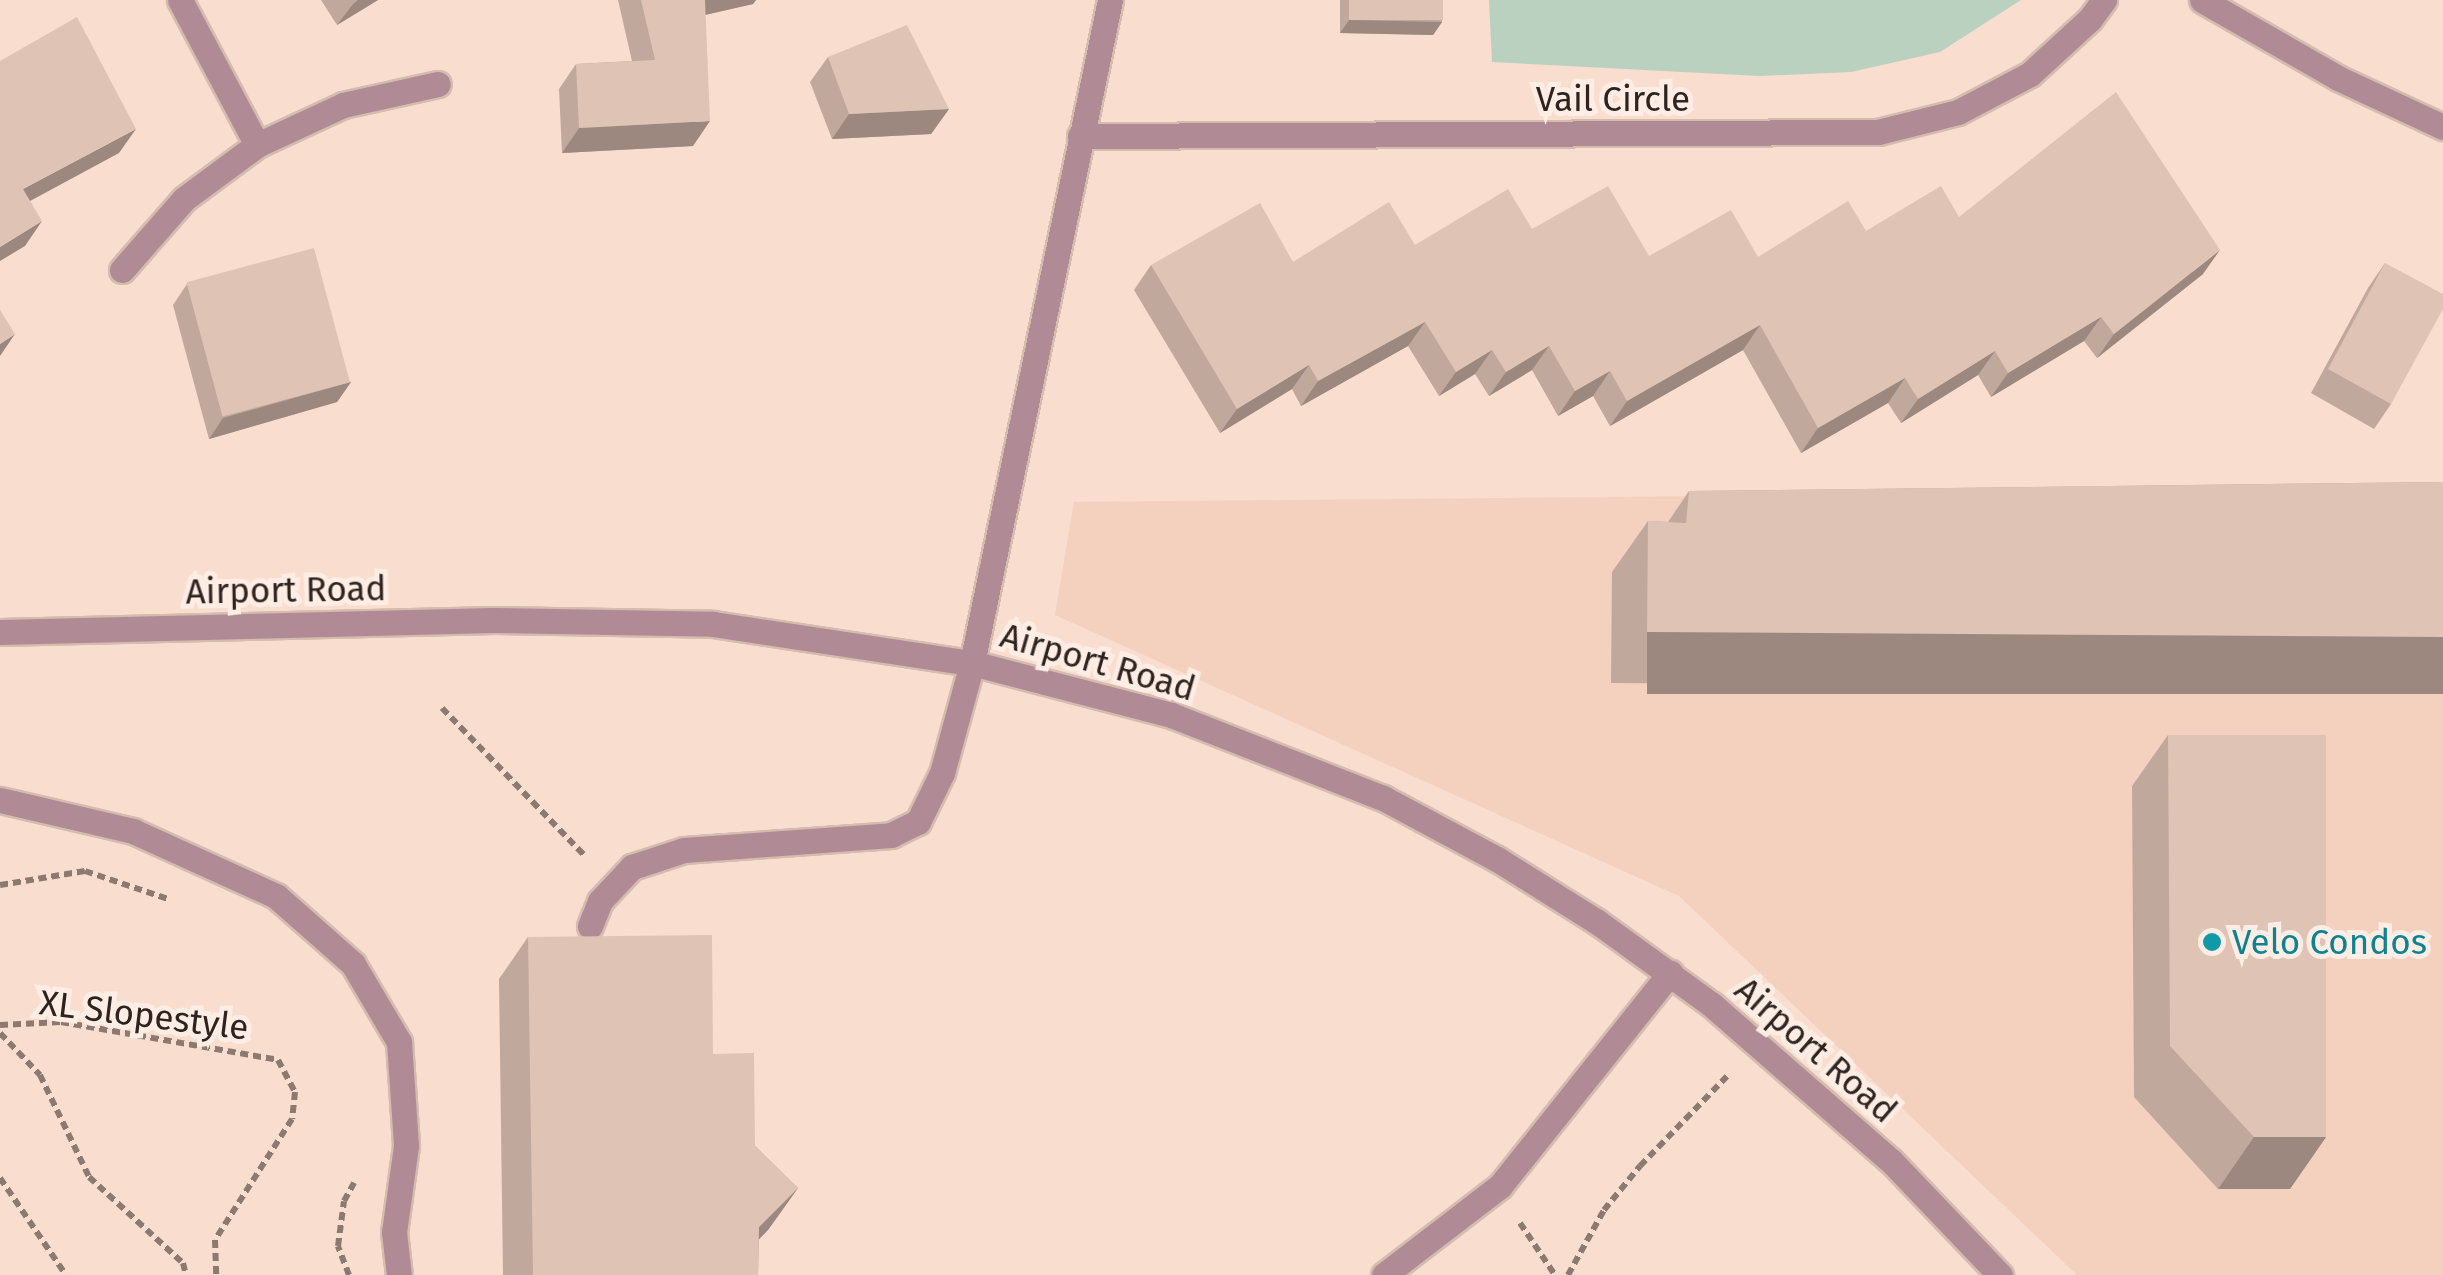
<!DOCTYPE html>
<html>
<head>
<meta charset="utf-8">
<style>
  body { margin:0 }
  #map { position:relative; width:2443px; height:1275px; overflow:hidden; background:#f9ddcf; font-family:"Fira Sans",sans-serif }
  div>[style] { position:absolute }
  .built>* { inset:0; background:#f4d0be }
  .green>* { inset:0; background:#bad1c0 }
  .path>* { height:6px; margin-top:-3px; transform-origin:0; background:repeating-linear-gradient(90deg,#8c7a71 0 8px,transparent 0 13px) }
  .roads { filter:drop-shadow(2px 0 #d4bcaf) drop-shadow(-2px 0 #d4bcaf) drop-shadow(0 2px #d4bcaf) drop-shadow(0 -2px #d4bcaf) }
  .minor>* { height:25px; margin:-12.5px; padding:0 12.5px; transform-origin:12.5px; border-radius:12.5px; background:#b08b95 }
  .wall>* { inset:0; background:#c0a89c }
  .shaded-wall>* { inset:0; background:#9c887f; transform-origin:0 0 }
  .building>* { inset:0; background:#dfc3b5; transform-origin:0 0 }
  .dots>* { width:28px; height:28px; translate:-50% -50%; box-sizing:border-box; border:5px solid #feede4; border-radius:50% }
  span { translate:-50% -50%; white-space:nowrap; text-align:center; line-height:1.15; -webkit-text-stroke:10px #feede4; paint-order:stroke }
  .street-label { font-size:35px; color:#2e241f }
  .culture-label { font-size:35px; color:#0d838f }
  .left { translate:0 -50%; text-align:left }
</style>
</head>
<body>
<div id="map">
  <div class="built">
    <div style="clip-path:polygon(2443px 489px,2443px 1275px,2077px 1275px,1679px 896px,1055px 615px,1074px 502px)"></div>
  </div>
  <div class="green">
    <div style="clip-path:polygon(1489px 0,2021px 0,1940px 52px,1851px 72px,1760px 76px,1492px 62px)"></div>
  </div>
  <div class="path">
    <div style="left:442px;top:708px;width:206px;rotate:46deg"></div>
    <div style="left:0;top:885px;width:86px;rotate:-9.4deg"></div>
    <div style="left:85px;top:871px;width:88px;rotate:18.6deg"></div>
    <div style="left:0;top:1025px;width:61px;rotate:-2.8deg"></div>
    <div style="left:61px;top:1022px;width:220px;rotate:9.9deg"></div>
    <div style="left:278px;top:1060px;width:36px;rotate:62deg"></div>
    <div style="left:295px;top:1092px;width:27px;rotate:96deg"></div>
    <div style="left:292px;top:1119px;width:143px;rotate:122.5deg"></div>
    <div style="left:215px;top:1240px;width:35px;rotate:88deg"></div>
    <div style="left:0;top:1033px;width:58px;rotate:46.4deg"></div>
    <div style="left:40px;top:1075px;width:113px;rotate:64.3deg"></div>
    <div style="left:89px;top:1177px;width:127px;rotate:42.5deg"></div>
    <div style="left:183px;top:1263px;width:12px;rotate:76deg"></div>
    <div style="left:0;top:1178px;width:117px;rotate:55.8deg"></div>
    <div style="left:1520px;top:1223px;width:63px;rotate:56.1deg"></div>
    <div style="left:349px;top:1275px;width:31px;rotate:-111deg"></div>
    <div style="left:338px;top:1246px;width:45px;rotate:-82.4deg"></div>
    <div style="left:344px;top:1201px;width:21px;rotate:-61deg"></div>
    <div style="left:1568px;top:1275px;width:74px;rotate:-61deg"></div>
    <div style="left:1604px;top:1210px;width:57px;rotate:-50.7deg"></div>
    <div style="left:1640px;top:1166px;width:128px;rotate:-45.9deg"></div>
  </div>
  <div class="roads">
    <div class="minor">
      <div style="left:180px;top:0;width:164px;rotate:62deg"></div>
      <div style="left:2202px;top:0;width:157px;rotate:29.8deg"></div>
      <div style="left:2338px;top:78px;width:116px;rotate:25deg"></div>
      <div style="left:1080px;top:136px;width:798px;rotate:-0.29deg"></div>
      <div style="left:1878px;top:132px;width:82px;rotate:-14deg"></div>
      <div style="left:1958px;top:112px;width:81px;rotate:-27.8deg"></div>
      <div style="left:2030px;top:74px;width:81px;rotate:-42.5deg"></div>
      <div style="left:2090px;top:19px;width:24px;rotate:-54deg"></div>
      <div style="left:122px;top:270px;width:94px;rotate:-48.9deg"></div>
      <div style="left:184px;top:199px;width:91px;rotate:-36.5deg"></div>
      <div style="left:257px;top:145px;width:95px;rotate:-24.9deg"></div>
      <div style="left:343px;top:105px;width:97px;rotate:-12.5deg"></div>
      <div style="left:0;top:632px;width:493px;rotate:-1.4deg"></div>
      <div style="left:493px;top:620px;width:220px;rotate:1deg"></div>
      <div style="left:713px;top:624px;width:262px;rotate:8.6deg"></div>
      <div style="left:972px;top:663px;width:206px;rotate:14.6deg"></div>
      <div style="left:1171px;top:715px;width:228px;rotate:21.4deg"></div>
      <div style="left:1383px;top:798px;width:129px;rotate:28.2deg"></div>
      <div style="left:1497px;top:859px;width:117px;rotate:32.1deg"></div>
      <div style="left:1596px;top:921px;width:143px;rotate:35.9deg"></div>
      <div style="left:1712px;top:1005px;width:237px;rotate:41.1deg"></div>
      <div style="left:1891px;top:1161px;width:158px;rotate:46.3deg"></div>
      <div style="left:0;top:800px;width:137px;rotate:13.1deg"></div>
      <div style="left:133px;top:831px;width:157px;rotate:24.4deg"></div>
      <div style="left:276px;top:896px;width:103px;rotate:41.4deg"></div>
      <div style="left:353px;top:964px;width:91px;rotate:59.5deg"></div>
      <div style="left:399px;top:1042px;width:104px;rotate:86.1deg"></div>
      <div style="left:406px;top:1146px;width:87px;rotate:97.9deg"></div>
      <div style="left:394px;top:1232px;width:43px;rotate:83.4deg"></div>
      <div style="left:590px;top:926px;width:27px;rotate:-68deg"></div>
      <div style="left:600px;top:901px;width:47px;rotate:-46.7deg"></div>
      <div style="left:632px;top:867px;width:55px;rotate:-18.1deg"></div>
      <div style="left:684px;top:850px;width:208px;rotate:-4.1deg"></div>
      <div style="left:891px;top:835px;width:30px;rotate:-26deg"></div>
      <div style="left:918px;top:822px;width:55px;rotate:-63.9deg"></div>
      <div style="left:942px;top:773px;width:114px;rotate:-74.7deg"></div>
      <div style="left:972px;top:663px;width:677px;rotate:-78.24deg"></div>
      <div style="left:1384px;top:1275px;width:146px;rotate:-37.5deg"></div>
      <div style="left:1500px;top:1186px;width:273px;rotate:-51.4deg"></div>
    </div>
  </div>
  <div class="wall">
    <div style="clip-path:polygon(321px 0,378px 0,337px 25px)"></div>
    <div style="clip-path:polygon(618px 0,756px 0,753px 4px,705px 15px,693px 146px,562px 153px,559px 89px,576px 64px,632px 61px)"></div>
    <div style="clip-path:polygon(1340px 0,1443px 0,1442px 22px,1433px 35px,1340px 33px)"></div>
    <div style="clip-path:polygon(828px 57px,949px 109px,931px 134px,832px 139px,810px 82px)"></div>
    <div style="clip-path:polygon(1959px 217px,2203px 274px,2097px 358px,2084px 341px,1991px 397px,1978px 375px,1901px 423px,1888px 403px,1801px 453px,1743px 350px,1610px 426px,1593px 396px,1558px 416px,1532px 370px,1489px 396px,1475px 374px,1439px 396px,1408px 346px,1301px 406px,1292px 389px,1220px 433px,1134px 290px,1151px 265px,1293px 262px,1532px 229px,1649px 256px,1758px 257px,1866px 231px)"></div>
    <div style="clip-path:polygon(2385px 263px,2391px 404px,2374px 429px,2311px 393px,2368px 288px)"></div>
    <div style="clip-path:polygon(187px 284px,351px 382px,337px 402px,209px 439px,173px 305px)"></div>
    <div style="clip-path:polygon(2443px 482px,2443px 689px,1611px 683px,1612px 572px,1648px 521px,1668px 522px,1689px 491px)"></div>
    <div style="clip-path:polygon(2168px 735px,2326px 1137px,2290px 1189px,2218px 1189px,2134px 1097px,2132px 786px)"></div>
    <div style="clip-path:polygon(528px 937px,713px 1054px,755px 1146px,798px 1188px,768px 1230px,759px 1239px,758px 1275px,503px 1275px,499px 979px)"></div>
  </div>
  <div class="shaded-wall">
    <div style="clip-path:polygon(358px 0,378px 0,337px 25px,353px 4px)"></div>
    <div style="clip-path:polygon(700px 0,756px 0,753px 4px,687px 19px)"></div>
    <div style="clip-path:polygon(1349px 20px,1442px 22px,1433px 35px,1340px 33px)"></div>
    <div style="clip-path:polygon(949px 109px,931px 134px,832px 139px,849px 114px)"></div>
    <div style="clip-path:polygon(710px 121px,693px 146px,562px 153px,579px 128px)"></div>
    <div style="clip-path:polygon(136px 129px,119px 153px,6px 214px,23px 189px)"></div>
    <div style="clip-path:polygon(42px 221px,25px 246px,0 261px,0 247px)"></div>
    <div style="clip-path:polygon(2220px 250px,2203px 274px,2097px 358px,2114px 334px)"></div>
    <div style="clip-path:polygon(2101px 317px,2084px 341px,1991px 397px,2008px 373px)"></div>
    <div style="clip-path:polygon(1425px 322px,1408px 346px,1301px 406px,1318px 381px)"></div>
    <div style="clip-path:polygon(1760px 325px,1743px 350px,1610px 426px,1627px 401px)"></div>
    <div style="clip-path:polygon(15px 334px,0 356px,0 344px)"></div>
    <div style="clip-path:polygon(1549px 346px,1532px 370px,1489px 396px,1506px 372px)"></div>
    <div style="clip-path:polygon(1492px 350px,1475px 374px,1439px 396px,1456px 372px)"></div>
    <div style="clip-path:polygon(1995px 351px,1978px 375px,1901px 423px,1918px 399px)"></div>
    <div style="clip-path:polygon(1309px 365px,1292px 389px,1220px 433px,1237px 409px)"></div>
    <div style="clip-path:polygon(1610px 371px,1593px 396px,1558px 416px,1575px 391px)"></div>
    <div style="clip-path:polygon(1905px 378px,1888px 403px,1801px 453px,1818px 428px)"></div>
    <div style="clip-path:polygon(351px 382px,337px 402px,209px 439px,223px 418px)"></div>
    <div style="left:1647px;top:632px;width:796px;height:62px"></div>
    <div style="clip-path:polygon(2254px 1137px,2326px 1137px,2290px 1189px,2218px 1189px)"></div>
    <div style="clip-path:polygon(798px 1188px,768px 1230px,730px 1269px,759px 1227px)"></div>
  </div>
  <div class="building">
    <div style="clip-path:polygon(641px 0,705px 0,710px 121px,579px 128px,576px 64px,655px 60px)"></div>
    <div style="left:1349px;top:0;width:94px;height:20px"></div>
    <div style="clip-path:polygon(77px 17px,136px 129px,23px 189px,42px 221px,0 247px,0 61px)"></div>
    <div style="clip-path:polygon(907px 25px,949px 109px,849px 114px,828px 57px)"></div>
    <div style="clip-path:polygon(2116px 92px,2220px 250px,2114px 334px,2101px 317px,2008px 373px,1995px 351px,1918px 399px,1905px 378px,1818px 428px,1760px 325px,1627px 401px,1610px 371px,1575px 391px,1549px 346px,1506px 372px,1492px 350px,1456px 372px,1425px 322px,1318px 381px,1309px 365px,1237px 409px,1151px 265px,1260px 203px,1293px 262px,1389px 202px,1415px 245px,1508px 189px,1532px 229px,1608px 186px,1649px 256px,1731px 210px,1758px 257px,1848px 201px,1866px 231px,1941px 186px,1959px 217px)"></div>
    <div style="left:314px;top:248px;width:139px;height:132px;rotate:75deg"></div>
    <div style="clip-path:polygon(2385px 263px,2443px 294px,2443px 309px,2391px 404px,2328px 369px)"></div>
    <div style="clip-path:polygon(0 310px,15px 334px,0 344px)"></div>
    <div style="clip-path:polygon(2443px 482px,2443px 637px,1647px 632px,1648px 521px,1686px 523px,1689px 491px)"></div>
    <div style="clip-path:polygon(2168px 735px,2326px 735px,2326px 1137px,2254px 1137px,2170px 1046px)"></div>
    <div style="clip-path:polygon(712px 935px,713px 1054px,754px 1053px,755px 1146px,798px 1188px,759px 1227px,758px 1275px,533px 1275px,528px 937px)"></div>
  </div>
  <div class="dots">
    <div style="left:2212px;top:942px;background:#0f9aa8"></div>
  </div>
  <div class="street-label">
    <span style="left:1613px;top:99px">Vail Circle</span>
    <span style="left:286px;top:590px;rotate:-1deg">Airport Road</span>
    <span style="left:1098px;top:662px;rotate:16deg">Airport Road</span>
    <span style="left:144px;top:1015px;rotate:7deg">XL Slopestyle</span>
    <span style="left:1816px;top:1050px;rotate:41deg">Airport Road</span>
  </div>
  <div class="culture-label">
    <span class="left" style="left:2232px;top:942px">Velo Condos</span>
  </div>
</div>
</body>
</html>
